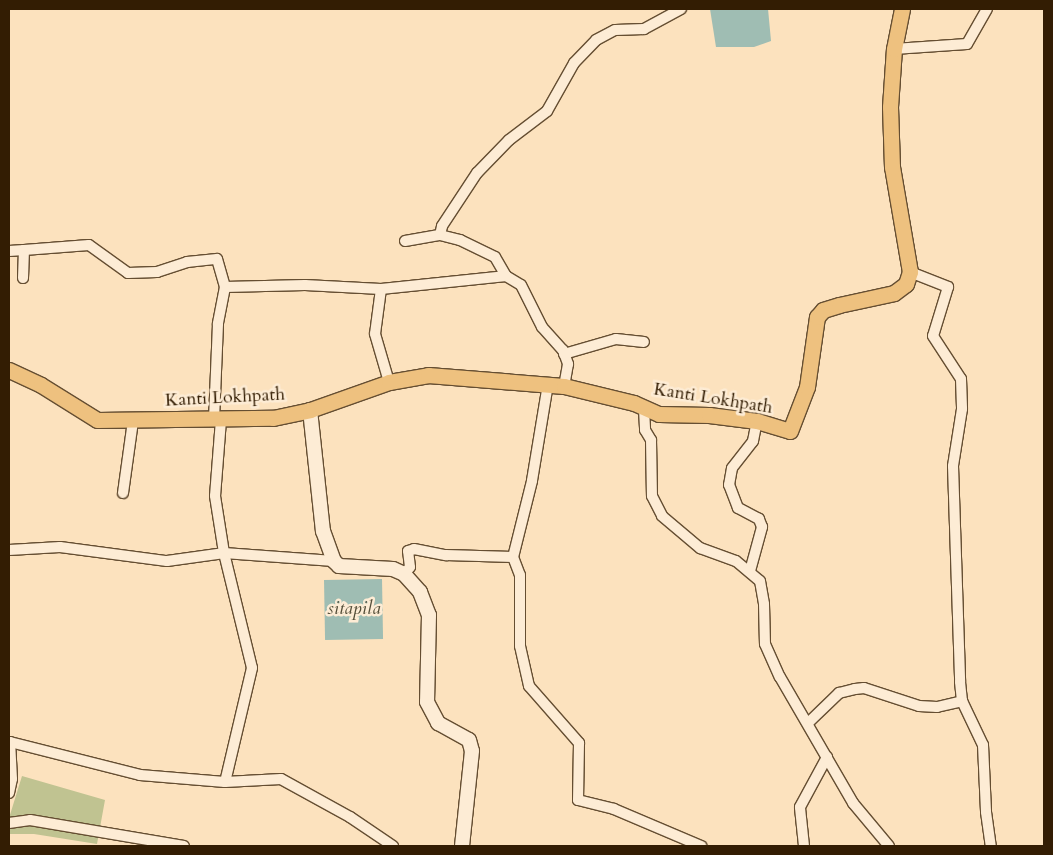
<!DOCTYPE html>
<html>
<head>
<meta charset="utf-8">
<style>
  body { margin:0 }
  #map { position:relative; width:1053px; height:855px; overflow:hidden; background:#fce2be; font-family:Cardo,serif }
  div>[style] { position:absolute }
  .green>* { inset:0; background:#c0c391 }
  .water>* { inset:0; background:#9fbdb3; transform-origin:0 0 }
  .roads { filter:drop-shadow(1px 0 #654e32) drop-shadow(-1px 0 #654e32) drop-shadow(0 1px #654e32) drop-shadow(0 -1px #654e32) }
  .street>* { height:10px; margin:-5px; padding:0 5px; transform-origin:5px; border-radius:5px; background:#fdecd5 }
  .secondary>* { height:14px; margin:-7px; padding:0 7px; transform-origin:7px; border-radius:7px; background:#fdecd5 }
  .primary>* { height:15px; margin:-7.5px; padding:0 7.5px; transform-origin:7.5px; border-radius:7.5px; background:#eec17f }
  span { translate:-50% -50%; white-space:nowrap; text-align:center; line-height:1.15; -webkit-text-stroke:5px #fdecd5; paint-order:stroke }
  .street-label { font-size:18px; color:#331d03 }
  .water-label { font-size:19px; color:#534d38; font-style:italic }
  .frame { position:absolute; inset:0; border:10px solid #331d03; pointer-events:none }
</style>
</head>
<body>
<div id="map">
  <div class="green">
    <div style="clip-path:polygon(22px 776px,105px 800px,97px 844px,34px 834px,9px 834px,9px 818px)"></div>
  </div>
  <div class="water">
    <div style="clip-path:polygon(710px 9px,768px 9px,771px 41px,754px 47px,716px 47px)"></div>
    <div style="left:382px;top:579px;width:60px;height:58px;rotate:89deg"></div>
  </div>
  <div class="roads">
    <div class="street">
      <div style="left:894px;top:49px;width:73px;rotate:-3.9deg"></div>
      <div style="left:967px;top:44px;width:40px;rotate:-60.3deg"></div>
      <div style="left:440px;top:235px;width:9px;rotate:-77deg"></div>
      <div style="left:442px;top:226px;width:64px;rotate:-56.6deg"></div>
      <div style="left:477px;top:173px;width:46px;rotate:-45.9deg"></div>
      <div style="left:509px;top:140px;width:48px;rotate:-37.3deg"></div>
      <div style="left:547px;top:111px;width:55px;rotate:-60.6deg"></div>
      <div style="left:574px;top:63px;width:32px;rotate:-46deg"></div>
      <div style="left:596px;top:40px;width:21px;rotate:-28deg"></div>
      <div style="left:615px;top:30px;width:29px;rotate:-2deg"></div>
      <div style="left:644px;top:29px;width:42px;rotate:-28.4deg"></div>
      <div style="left:405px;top:241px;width:36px;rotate:-10deg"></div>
      <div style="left:440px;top:235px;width:21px;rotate:14deg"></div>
      <div style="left:460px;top:240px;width:39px;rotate:26deg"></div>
      <div style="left:495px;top:257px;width:22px;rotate:60deg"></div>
      <div style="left:506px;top:276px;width:17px;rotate:31deg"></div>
      <div style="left:521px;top:285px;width:47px;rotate:63.4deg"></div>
      <div style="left:542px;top:327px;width:31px;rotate:48deg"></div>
      <div style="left:563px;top:350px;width:15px;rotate:70deg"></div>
      <div style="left:568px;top:364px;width:22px;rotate:100deg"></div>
      <div style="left:9px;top:251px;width:15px;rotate:-4deg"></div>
      <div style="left:910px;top:272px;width:41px;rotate:21.5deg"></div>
      <div style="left:948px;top:287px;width:51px;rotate:107deg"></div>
      <div style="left:933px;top:336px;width:51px;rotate:56.9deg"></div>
      <div style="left:961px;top:379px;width:30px;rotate:88deg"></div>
      <div style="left:962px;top:409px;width:58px;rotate:99deg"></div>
      <div style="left:953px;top:466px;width:216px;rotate:88.1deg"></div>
      <div style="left:960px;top:682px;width:19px;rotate:84deg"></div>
      <div style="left:962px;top:701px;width:49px;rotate:64.5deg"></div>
      <div style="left:983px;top:745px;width:67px;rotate:87.4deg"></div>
      <div style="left:986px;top:812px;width:34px;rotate:82deg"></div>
      <div style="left:23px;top:278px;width:28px;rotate:-88deg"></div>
      <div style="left:24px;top:250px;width:65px;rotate:-4.4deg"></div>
      <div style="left:89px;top:245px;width:48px;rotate:35.7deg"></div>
      <div style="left:128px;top:273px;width:29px;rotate:-2deg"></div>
      <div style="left:157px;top:272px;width:32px;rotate:-18deg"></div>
      <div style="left:187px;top:262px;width:30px;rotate:-6deg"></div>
      <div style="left:217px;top:259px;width:29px;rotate:74deg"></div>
      <div style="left:225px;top:287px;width:38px;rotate:101deg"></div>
      <div style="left:218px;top:324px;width:96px;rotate:92.4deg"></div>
      <div style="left:225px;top:287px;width:80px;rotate:-1.4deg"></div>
      <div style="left:305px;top:285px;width:76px;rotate:3deg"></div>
      <div style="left:381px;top:289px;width:45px;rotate:97.6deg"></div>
      <div style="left:375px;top:334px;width:50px;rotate:73.7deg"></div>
      <div style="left:381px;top:289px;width:126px;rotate:-5.9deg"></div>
      <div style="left:564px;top:354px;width:54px;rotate:-16.1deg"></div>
      <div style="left:616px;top:339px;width:28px;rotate:6deg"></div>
      <div style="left:548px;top:384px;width:98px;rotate:99.4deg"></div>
      <div style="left:532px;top:481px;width:78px;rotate:104deg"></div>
      <div style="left:513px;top:557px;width:19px;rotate:69deg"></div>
      <div style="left:520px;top:575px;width:71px;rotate:90deg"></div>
      <div style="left:520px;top:646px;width:41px;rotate:77.3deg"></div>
      <div style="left:529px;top:686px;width:76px;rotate:48.7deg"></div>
      <div style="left:579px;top:743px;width:57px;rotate:91deg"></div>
      <div style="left:578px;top:800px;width:37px;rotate:14deg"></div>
      <div style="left:614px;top:809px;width:95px;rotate:23deg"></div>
      <div style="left:644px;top:409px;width:21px;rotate:87deg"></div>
      <div style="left:645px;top:430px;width:12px;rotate:59deg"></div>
      <div style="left:651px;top:440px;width:56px;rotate:89deg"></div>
      <div style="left:652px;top:496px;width:22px;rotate:63deg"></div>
      <div style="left:662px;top:516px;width:50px;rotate:40.1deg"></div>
      <div style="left:700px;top:548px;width:38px;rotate:20deg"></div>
      <div style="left:736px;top:561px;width:31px;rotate:40deg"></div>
      <div style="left:760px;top:581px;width:23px;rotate:80deg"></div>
      <div style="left:764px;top:604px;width:40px;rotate:88.6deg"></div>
      <div style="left:765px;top:644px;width:36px;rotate:66deg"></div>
      <div style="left:780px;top:677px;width:146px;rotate:59.9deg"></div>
      <div style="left:853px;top:803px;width:56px;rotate:50.1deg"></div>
      <div style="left:221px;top:420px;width:76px;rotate:94.5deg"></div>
      <div style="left:215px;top:496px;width:58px;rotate:81deg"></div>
      <div style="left:224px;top:553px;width:118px;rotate:76.3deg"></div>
      <div style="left:252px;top:668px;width:117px;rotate:103.3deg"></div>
      <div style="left:123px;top:493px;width:73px;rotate:-82.1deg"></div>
      <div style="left:9px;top:550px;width:51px;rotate:-3.4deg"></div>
      <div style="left:60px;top:547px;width:108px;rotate:7.5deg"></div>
      <div style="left:167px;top:561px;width:58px;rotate:-8deg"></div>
      <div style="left:224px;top:553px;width:110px;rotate:4.2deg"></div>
      <div style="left:750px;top:571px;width:46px;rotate:-74.7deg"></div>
      <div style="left:762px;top:527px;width:9px;rotate:-111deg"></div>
      <div style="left:759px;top:519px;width:24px;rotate:-152deg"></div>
      <div style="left:738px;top:508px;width:25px;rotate:-111deg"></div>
      <div style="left:729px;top:485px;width:17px;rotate:-80deg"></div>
      <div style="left:732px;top:468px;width:34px;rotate:-52deg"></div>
      <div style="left:753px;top:441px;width:20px;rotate:-79deg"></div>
      <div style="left:404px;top:574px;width:9px;rotate:-49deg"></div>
      <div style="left:410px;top:567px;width:16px;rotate:-97deg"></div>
      <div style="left:408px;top:551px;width:6px;rotate:-18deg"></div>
      <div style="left:414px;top:549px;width:33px;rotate:11deg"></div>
      <div style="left:446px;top:555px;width:67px;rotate:1.7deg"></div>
      <div style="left:809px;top:722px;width:42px;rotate:-44deg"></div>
      <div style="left:839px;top:693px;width:16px;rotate:-14deg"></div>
      <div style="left:855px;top:689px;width:9px;rotate:-6deg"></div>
      <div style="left:864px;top:688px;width:58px;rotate:18.1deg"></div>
      <div style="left:919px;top:706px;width:18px;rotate:3deg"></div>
      <div style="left:937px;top:707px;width:26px;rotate:-13deg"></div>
      <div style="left:9px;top:793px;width:14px;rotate:-78deg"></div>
      <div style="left:12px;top:779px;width:37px;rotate:-93deg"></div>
      <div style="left:10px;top:742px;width:134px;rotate:14.2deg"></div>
      <div style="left:140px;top:775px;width:85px;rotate:4.7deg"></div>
      <div style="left:225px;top:782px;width:56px;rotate:-3.1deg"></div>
      <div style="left:281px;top:779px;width:79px;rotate:28.8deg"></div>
      <div style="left:350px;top:817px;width:52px;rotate:34deg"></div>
      <div style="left:9px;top:823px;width:21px;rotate:-8deg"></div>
      <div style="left:30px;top:820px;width:156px;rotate:9.6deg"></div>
      <div style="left:804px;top:846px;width:39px;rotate:-96deg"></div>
      <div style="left:800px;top:807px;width:57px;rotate:-61.6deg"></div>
    </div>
    <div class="secondary">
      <div style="left:310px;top:410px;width:122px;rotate:83.9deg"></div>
      <div style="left:323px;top:531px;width:32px;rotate:70deg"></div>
      <div style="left:334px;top:561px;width:7px;rotate:45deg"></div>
      <div style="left:339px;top:566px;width:54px;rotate:3.2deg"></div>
      <div style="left:393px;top:569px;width:12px;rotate:24deg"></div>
      <div style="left:404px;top:574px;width:24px;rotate:48deg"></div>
      <div style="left:420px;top:592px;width:25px;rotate:69deg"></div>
      <div style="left:429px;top:615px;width:87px;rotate:91.3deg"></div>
      <div style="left:427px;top:702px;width:24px;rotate:62deg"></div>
      <div style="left:438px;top:723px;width:35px;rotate:29deg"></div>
      <div style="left:469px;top:740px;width:11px;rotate:75deg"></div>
      <div style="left:472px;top:751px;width:96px;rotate:96deg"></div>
    </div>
    <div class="primary">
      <div style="left:9px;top:370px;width:35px;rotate:25deg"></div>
      <div style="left:41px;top:385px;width:66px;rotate:32deg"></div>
      <div style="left:97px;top:420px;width:176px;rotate:-0.7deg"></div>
      <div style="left:273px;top:418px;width:38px;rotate:-12deg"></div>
      <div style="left:310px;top:410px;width:84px;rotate:-19.5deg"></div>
      <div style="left:389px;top:382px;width:40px;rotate:-10deg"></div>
      <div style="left:428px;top:375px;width:136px;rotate:4.6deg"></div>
      <div style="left:564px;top:386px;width:72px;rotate:13.7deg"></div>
      <div style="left:634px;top:403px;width:27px;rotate:24deg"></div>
      <div style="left:659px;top:414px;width:50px;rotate:1.1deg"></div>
      <div style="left:709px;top:415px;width:48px;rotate:7.1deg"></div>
      <div style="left:757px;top:421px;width:34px;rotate:17deg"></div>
      <div style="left:790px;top:431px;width:47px;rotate:-68.9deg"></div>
      <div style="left:807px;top:387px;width:71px;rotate:-81.9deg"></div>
      <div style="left:817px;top:317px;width:9px;rotate:-49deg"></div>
      <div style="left:823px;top:310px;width:17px;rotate:-17deg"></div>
      <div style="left:839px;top:305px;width:56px;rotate:-12.3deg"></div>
      <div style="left:894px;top:293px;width:15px;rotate:-37deg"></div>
      <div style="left:906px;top:284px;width:13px;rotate:-72deg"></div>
      <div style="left:910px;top:272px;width:107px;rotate:-99.7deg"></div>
      <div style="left:892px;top:167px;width:60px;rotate:-91.9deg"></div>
      <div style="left:890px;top:107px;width:58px;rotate:-86.1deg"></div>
      <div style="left:894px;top:49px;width:41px;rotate:-78.7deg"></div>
    </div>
  </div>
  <div class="street-label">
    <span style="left:225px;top:398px;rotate:-3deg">Kanti Lokhpath</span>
    <span style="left:713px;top:399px;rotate:9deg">Kanti Lokhpath</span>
  </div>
  <div class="water-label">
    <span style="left:354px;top:609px">sitapila</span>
  </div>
  <div class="frame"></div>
</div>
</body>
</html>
